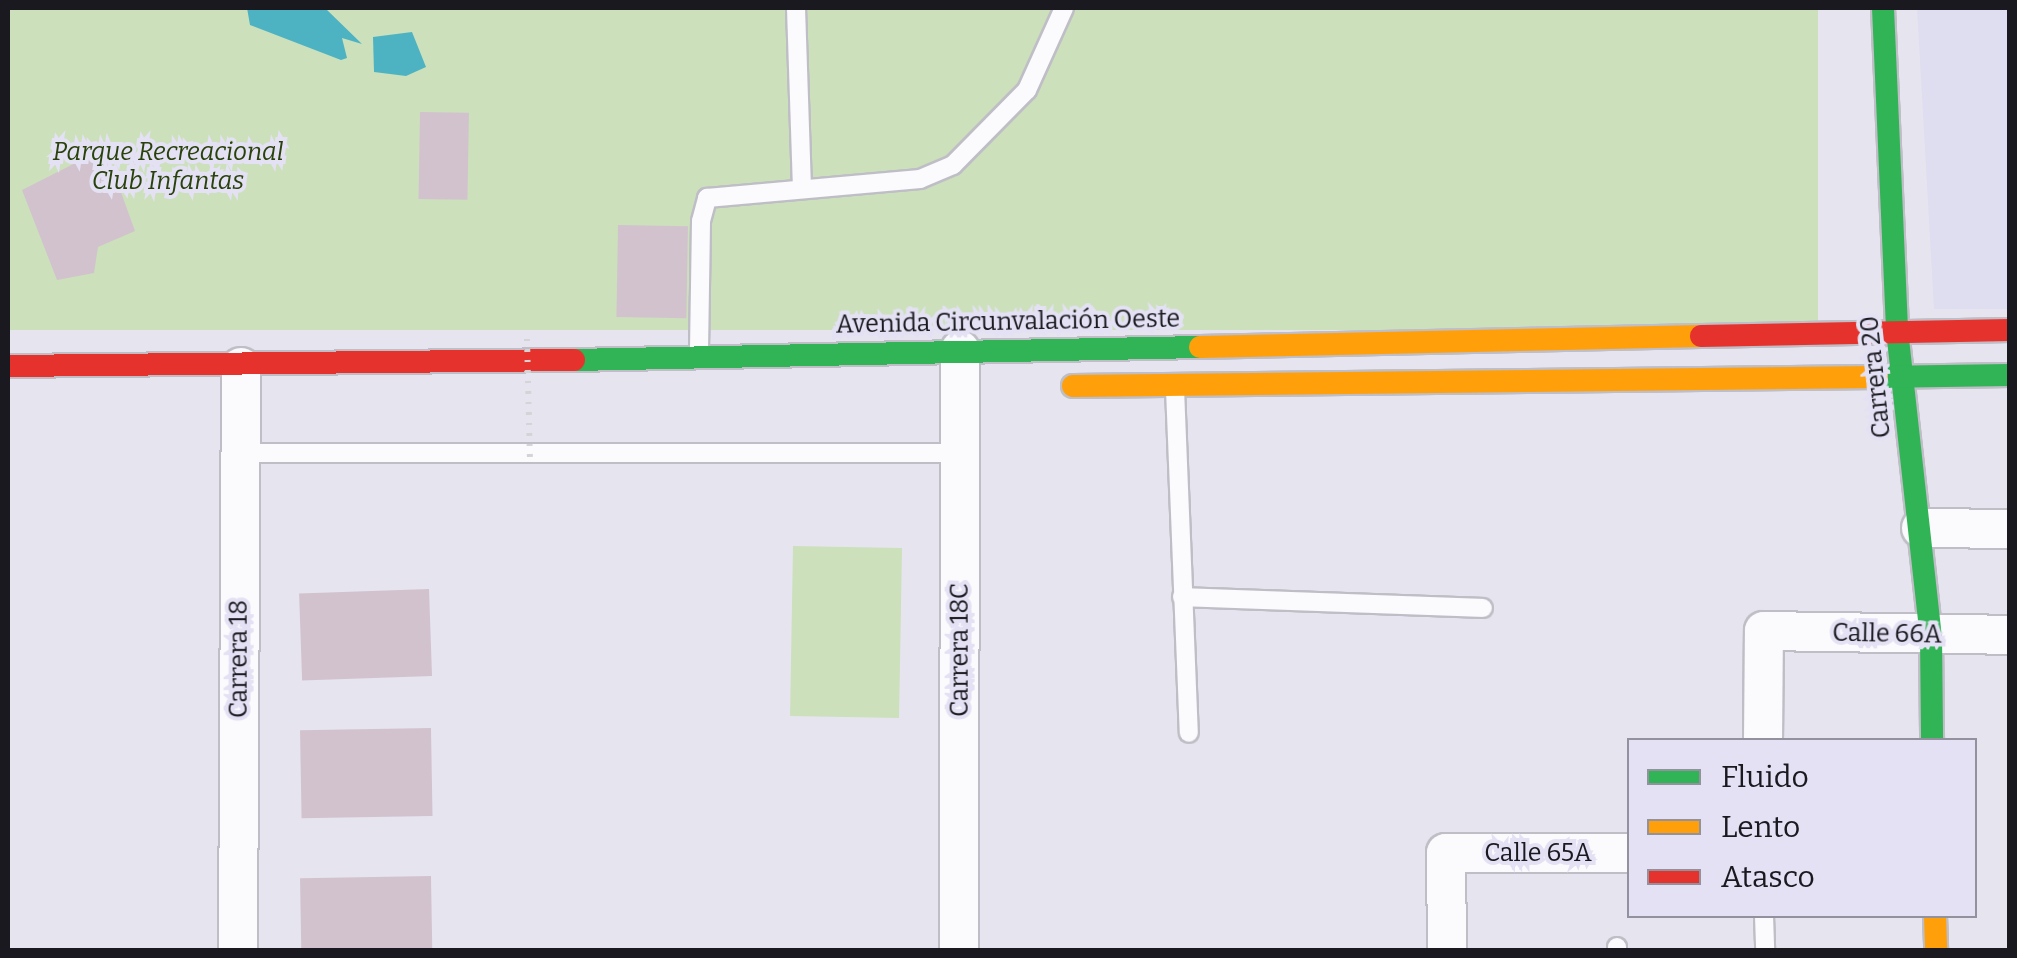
<!DOCTYPE html>
<html>
<head>
<meta charset="utf-8">
<style>
  body { margin:0 }
  #map { position:relative; width:2017px; height:958px; overflow:hidden; background:#e6e5ef; font-family:Bitter,serif }
  div>[style] { position:absolute }
  .built>* { inset:0; background:#dfddf0 }
  .green>* { inset:0; background:#cce0bc; transform-origin:0 0 }
  .water>* { inset:0; background:#4db3c3 }
  .building>* { inset:0; background:#d2c2ce; transform-origin:0 0 }
  .roads { filter:drop-shadow(2px 0 #bfbec6) drop-shadow(-2px 0 #bfbec6) drop-shadow(0 2px #bfbec6) drop-shadow(0 -2px #bfbec6) }
  .lane>* { height:18px; margin:-9px; padding:0 9px; transform-origin:9px; border-radius:9px; background:#fbfbfd }
  .street>* { height:38px; margin:-19px; padding:0 19px; transform-origin:19px; border-radius:19px; background:#fbfbfd }
  .fast>* { height:22px; margin:-11px; padding:0 11px; transform-origin:11px; border-radius:11px; background:#30b455 }
  .slow>* { height:22px; margin:-11px; padding:0 11px; transform-origin:11px; border-radius:11px; background:#ff9f0a }
  .jam>* { height:22px; margin:-11px; padding:0 11px; transform-origin:11px; border-radius:11px; background:#e5322d }
  .path-bridge>* { height:6px; margin-top:-3px; transform-origin:0; background:repeating-linear-gradient(90deg,#d4d4d7 0 2.5px,transparent 0 10.5px) }
  span { translate:-50% -50%; white-space:nowrap; text-align:center; line-height:1.15; -webkit-text-stroke:8px #e3e1f3; paint-order:stroke }
  .park-label { font-size:25px; color:#29410a; font-style:italic }
  .street-label { font-size:25px; color:#19191f }
  .frame { position:absolute; inset:0; border:10px solid #19191f; pointer-events:none }
  .legend { position:absolute; left:1627px; top:738px; width:350px; height:180px; box-sizing:border-box; background:#e3e1f3; border:2px solid #92919e; margin:0; padding:12px 18px; list-style:none; font-size:30px; color:#19191f }
  .legend li { display:flex; align-items:center; gap:20px; height:50px }
  .legend b { width:50px; border:2px solid #92919e }
</style>
</head>
<body>
<div id="map">
  <div class="built">
    <div style="clip-path:polygon(1917px 8px,2009px 8px,2009px 309px,1934px 309px)"></div>
  </div>
  <div class="green">
    <div style="left:8px;top:8px;width:1810px;height:322px"></div>
    <div style="left:902px;top:548px;width:170px;height:109px;rotate:91deg"></div>
  </div>
  <div class="water">
    <div style="clip-path:polygon(247px 8px,325px 8px,362px 44px,342px 38px,347px 58px,341px 60px,250px 25px)"></div>
    <div style="clip-path:polygon(412px 32px,426px 67px,406px 76px,374px 72px,373px 37px)"></div>
  </div>
  <div class="building">
    <div style="left:420px;top:112px;width:49px;height:87px;rotate:1deg"></div>
    <div style="clip-path:polygon(105px 148px,135px 231px,98px 247px,94px 273px,57px 280px,22px 190px)"></div>
    <div style="left:618px;top:225px;width:70px;height:92px;rotate:1deg"></div>
    <div style="left:429px;top:589px;width:87px;height:130px;rotate:88deg"></div>
    <div style="left:431px;top:728px;width:88px;height:131px;rotate:89deg"></div>
    <div style="left:431px;top:876px;width:74px;height:131px;rotate:89deg"></div>
  </div>
  <div class="roads">
    <div class="lane">
      <div style="left:796px;top:8px;width:181px;rotate:88.1deg"></div>
      <div style="left:699px;top:350px;width:129px;rotate:-89.1deg"></div>
      <div style="left:701px;top:221px;width:24px;rotate:-75deg"></div>
      <div style="left:707px;top:198px;width:214px;rotate:-5.1deg"></div>
      <div style="left:920px;top:179px;width:36px;rotate:-23deg"></div>
      <div style="left:953px;top:165px;width:105px;rotate:-45.4deg"></div>
      <div style="left:1027px;top:90px;width:90px;rotate:-65.7deg"></div>
      <div style="left:1175px;top:389px;width:344px;rotate:87.7deg"></div>
      <div style="left:240px;top:453px;width:720px"></div>
      <div style="left:1182px;top:597px;width:301px;rotate:2.1deg"></div>
      <div style="left:1764px;top:916px;width:34px;rotate:88deg"></div>
      <div style="left:1617px;top:947px;width:3px;rotate:90deg"></div>
    </div>
    <div class="street">
      <div style="left:1921px;top:528px;width:89px;rotate:0.6deg"></div>
      <div style="left:1763px;top:740px;width:109px;rotate:-89.5deg"></div>
      <div style="left:1764px;top:631px;width:246px;rotate:0.9deg"></div>
      <div style="left:238px;top:950px;width:583px;rotate:-89.71deg"></div>
      <div style="left:959px;top:950px;width:600px;rotate:-89.9deg"></div>
      <div style="left:1447px;top:950px;width:97px;rotate:-90.6deg"></div>
      <div style="left:1446px;top:853px;width:184px"></div>
    </div>
    <div class="fast">
      <div style="left:1883px;top:8px;width:322px;rotate:87.5deg"></div>
      <div style="left:1897px;top:330px;width:308px;rotate:83.7deg"></div>
      <div style="left:1931px;top:636px;width:104px;rotate:89.4deg"></div>
      <div style="left:574px;top:360px;width:626px;rotate:-1.19deg"></div>
      <div style="left:1877px;top:377px;width:133px;rotate:-0.9deg"></div>
    </div>
    <div class="slow">
      <div style="left:1200px;top:347px;width:501px;rotate:-1.26deg"></div>
      <div style="left:1073px;top:386px;width:804px;rotate:-0.64deg"></div>
      <div style="left:1935px;top:916px;width:34px;rotate:88deg"></div>
    </div>
    <div class="jam">
      <div style="left:1701px;top:336px;width:309px;rotate:-1.1deg"></div>
      <div style="left:8px;top:366px;width:566px;rotate:-0.61deg"></div>
    </div>
  </div>
  <div class="path-bridge">
    <div style="left:527px;top:339px;width:124px;rotate:88.6deg"></div>
  </div>
  <div class="park-label">
    <span style="left:168px;top:167px">Parque Recreacional<br>Club Infantas</span>
  </div>
  <div class="street-label">
    <span style="left:1008px;top:322px;rotate:-1deg">Avenida Circunvalación Oeste</span>
    <span style="left:1876px;top:377px;rotate:-96deg">Carrera 20</span>
    <span style="left:1887px;top:634px;rotate:1deg">Calle 66A</span>
    <span style="left:960px;top:650px;rotate:-90deg">Carrera 18C</span>
    <span style="left:239px;top:659px;rotate:-90deg">Carrera 18</span>
    <span style="left:1538px;top:853px">Calle 65A</span>
  </div>
  <div class="frame"></div>
  <ul class="legend">
  <li><b style="height:12px;background:#30b455"></b>Fluido</li>
  <li><b style="height:12px;background:#ff9f0a"></b>Lento</li>
  <li><b style="height:12px;background:#e5322d"></b>Atasco</li>
  </ul>
</div>
</body>
</html>
